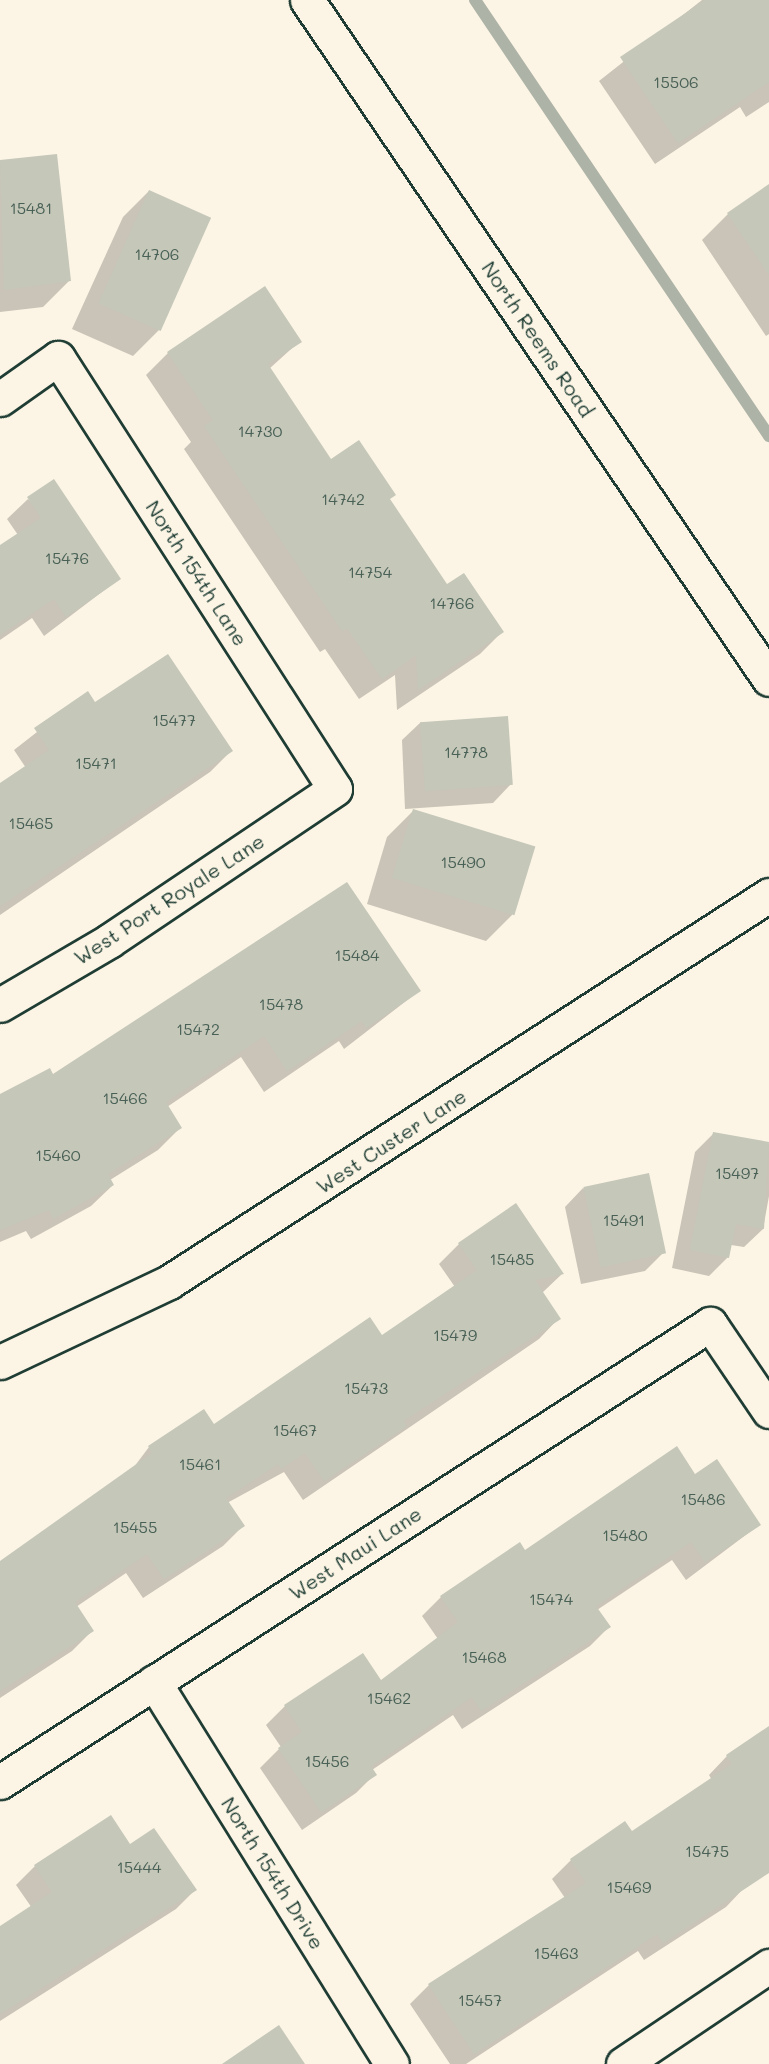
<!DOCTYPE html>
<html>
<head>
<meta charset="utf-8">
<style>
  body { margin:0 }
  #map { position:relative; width:769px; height:2064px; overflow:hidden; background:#fcf5e5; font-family:Mali,sans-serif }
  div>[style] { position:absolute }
  .shadow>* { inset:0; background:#0003 }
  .stream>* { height:12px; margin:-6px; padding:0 6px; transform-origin:6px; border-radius:6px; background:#aeb3a7 }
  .building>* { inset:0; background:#c5c7b9; transform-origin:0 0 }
  .roads { filter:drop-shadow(2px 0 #1f3d34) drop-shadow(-2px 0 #1f3d34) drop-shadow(0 2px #1f3d34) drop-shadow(0 -2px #1f3d34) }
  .street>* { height:33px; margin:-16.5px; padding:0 16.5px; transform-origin:16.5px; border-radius:16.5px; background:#fcf5e5 }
  .secondary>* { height:33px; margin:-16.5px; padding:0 16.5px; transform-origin:16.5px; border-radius:16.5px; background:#fcf5e5 }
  span { translate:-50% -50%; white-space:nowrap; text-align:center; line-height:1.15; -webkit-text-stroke:5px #fcf5e5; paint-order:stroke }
  .number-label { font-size:16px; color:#486055 }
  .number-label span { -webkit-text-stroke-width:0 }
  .street-label { font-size:20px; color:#1f3d34 }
</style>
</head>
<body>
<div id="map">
  <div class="shadow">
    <div style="clip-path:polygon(702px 0,769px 0,769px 102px,746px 117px,740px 107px,655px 164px,599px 81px)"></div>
    <div style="clip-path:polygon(55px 156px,69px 281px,43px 307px,0 312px,0 162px)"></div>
    <div style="clip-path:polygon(769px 187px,769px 334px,766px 336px,702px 240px,728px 214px)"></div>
    <div style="clip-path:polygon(149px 191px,159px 330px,133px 356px,72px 329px,123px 217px)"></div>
    <div style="clip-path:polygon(264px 288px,300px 341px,269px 369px,331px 461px,389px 500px,447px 586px,502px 632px,480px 654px,397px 710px,395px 675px,359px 699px,325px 649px,320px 652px,184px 449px,191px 442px,146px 375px,168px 353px)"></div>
    <div style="clip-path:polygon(28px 499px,119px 579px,44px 636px,32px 618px,0 640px,0 547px,18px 535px,7px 519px)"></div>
    <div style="clip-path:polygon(87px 693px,95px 705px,231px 751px,210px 772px,0 915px,0 785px,26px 768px,14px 750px)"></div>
    <div style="clip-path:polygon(421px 722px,511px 784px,493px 803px,405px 809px,402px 740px)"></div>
    <div style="clip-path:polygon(413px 811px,534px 848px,512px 915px,486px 941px,367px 904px,387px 837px)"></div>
    <div style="clip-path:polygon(419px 991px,344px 1049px,339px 1041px,264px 1092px,241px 1057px,167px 1107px,180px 1128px,158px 1150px,110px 1180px,113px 1185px,91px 1206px,31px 1239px,26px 1231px,0 1242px,0 1103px,53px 1076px)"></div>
    <div style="clip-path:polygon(714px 1133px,769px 1144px,769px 1196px,763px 1229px,744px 1247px,731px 1245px,728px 1257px,709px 1276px,672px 1268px,695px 1152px)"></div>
    <div style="clip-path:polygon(583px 1188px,664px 1252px,645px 1271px,581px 1284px,565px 1207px)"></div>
    <div style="clip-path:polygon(459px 1244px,562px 1274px,542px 1293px,559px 1318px,539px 1339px,303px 1500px,284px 1472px,227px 1503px,243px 1526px,223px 1546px,143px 1598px,126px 1573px,76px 1607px,92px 1631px,72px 1651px,0 1698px,0 1563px,131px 1471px,149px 1447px,213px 1426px,381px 1337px,455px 1287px,439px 1264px)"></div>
    <div style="clip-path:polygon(759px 1525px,686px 1580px,672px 1560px,597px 1610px,609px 1627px,590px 1646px,462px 1729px,453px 1715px,372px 1770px,375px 1774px,356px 1793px,302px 1830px,260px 1768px,281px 1747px,266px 1725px,285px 1706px,381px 1682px,438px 1639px,422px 1616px,441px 1597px,525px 1552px)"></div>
    <div style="clip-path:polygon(769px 1729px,769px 1836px,744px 1888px,726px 1907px,644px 1960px,638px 1951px,466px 2064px,450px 2064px,410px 2004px,429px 1985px,565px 1898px,552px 1879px,571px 1860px,632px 1833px,712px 1780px,709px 1775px,727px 1756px)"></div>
    <div style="clip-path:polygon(130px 1846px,195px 1890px,176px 1909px,0 2021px,0 1928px,32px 1908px,16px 1885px,35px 1866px)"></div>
  </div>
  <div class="stream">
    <div style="left:475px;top:0;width:526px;rotate:56.01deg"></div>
  </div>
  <div class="building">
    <div style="clip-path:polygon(705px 0,769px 0,769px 82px,678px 143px,620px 57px)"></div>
    <div style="clip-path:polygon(57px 154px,71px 281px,4px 290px,0 160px)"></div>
    <div style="clip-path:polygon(769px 184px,769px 275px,727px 213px)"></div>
    <div style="left:149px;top:190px;width:68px;height:124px;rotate:24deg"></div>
    <div style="clip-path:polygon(265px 286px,302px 342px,268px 364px,331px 459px,359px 440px,396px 495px,390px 499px,447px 584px,464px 573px,504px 632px,418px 690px,416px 655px,382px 679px,347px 628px,342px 631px,204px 426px,213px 420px,167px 352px)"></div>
    <div style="clip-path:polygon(54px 479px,121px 579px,66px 617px,54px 599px,0 635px,0 545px,41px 518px,27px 497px)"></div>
    <div style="clip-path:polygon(168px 654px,233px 751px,0 906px,0 783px,49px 750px,34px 728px,88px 691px,95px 702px)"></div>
    <div style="left:508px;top:716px;width:69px;height:88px;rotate:86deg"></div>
    <div style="left:413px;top:809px;width:128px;height:72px;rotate:17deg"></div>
    <div style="clip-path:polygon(347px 882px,421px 991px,366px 1028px,362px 1021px,287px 1071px,264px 1036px,166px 1102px,182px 1128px,108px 1174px,114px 1185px,53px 1219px,49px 1210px,0 1230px,0 1094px,50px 1068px,53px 1074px)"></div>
    <div style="clip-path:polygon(713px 1132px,769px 1142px,764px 1229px,736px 1224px,729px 1258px,690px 1250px)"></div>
    <div style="left:649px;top:1173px;width:82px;height:67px;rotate:78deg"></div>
    <div style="clip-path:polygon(516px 1203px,564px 1274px,535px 1280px,561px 1319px,403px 1421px,407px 1426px,324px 1481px,305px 1453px,281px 1469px,278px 1464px,226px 1498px,245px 1526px,164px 1579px,147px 1554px,75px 1602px,94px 1631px,0 1691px,0 1561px,152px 1453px,148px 1446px,204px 1409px,214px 1424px,370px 1317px,382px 1335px,477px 1270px,458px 1243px)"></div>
    <div style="clip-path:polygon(677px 1446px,695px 1474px,717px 1459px,761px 1525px,705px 1562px,691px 1542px,596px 1606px,611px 1627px,481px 1711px,472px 1697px,371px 1766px,377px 1775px,321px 1812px,278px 1748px,302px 1732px,284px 1705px,363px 1653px,381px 1680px,458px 1622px,440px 1596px,520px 1542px,525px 1550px)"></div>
    <div style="clip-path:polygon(769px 1726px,769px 1873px,663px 1943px,657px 1934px,474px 2054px,428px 1984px,586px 1883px,570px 1859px,625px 1821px,632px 1831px,732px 1764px,726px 1755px)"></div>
    <div style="clip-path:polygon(111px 1815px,130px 1844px,154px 1828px,197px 1890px,0 2014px,0 1926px,52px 1892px,34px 1865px)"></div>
    <div style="clip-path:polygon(279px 2025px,305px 2064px,222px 2064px)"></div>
  </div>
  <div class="roads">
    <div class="street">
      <div style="left:0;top:399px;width:71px;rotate:-35.3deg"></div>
      <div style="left:58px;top:358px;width:512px;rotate:57.27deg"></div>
      <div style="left:335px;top:789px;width:272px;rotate:146.1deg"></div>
      <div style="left:109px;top:941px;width:126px;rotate:149.6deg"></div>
      <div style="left:0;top:1362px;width:187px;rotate:-25.3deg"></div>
      <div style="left:169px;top:1282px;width:714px;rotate:-32.82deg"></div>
      <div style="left:154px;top:1682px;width:450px;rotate:58.1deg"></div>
      <div style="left:0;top:1782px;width:845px;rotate:-32.82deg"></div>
      <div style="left:710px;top:1324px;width:105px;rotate:55.9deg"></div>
      <div style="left:623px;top:2064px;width:176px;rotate:-33.9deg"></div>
    </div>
    <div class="secondary">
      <div style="left:307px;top:0;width:821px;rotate:55.77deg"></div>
    </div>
  </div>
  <div class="number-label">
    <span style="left:676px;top:82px">15506</span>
    <span style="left:31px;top:208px">15481</span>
    <span style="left:157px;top:254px">14706</span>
    <span style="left:260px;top:431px">14730</span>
    <span style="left:343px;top:499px">14742</span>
    <span style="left:67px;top:558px">15476</span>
    <span style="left:370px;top:572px">14754</span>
    <span style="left:452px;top:603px">14766</span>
    <span style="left:174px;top:720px">15477</span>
    <span style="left:466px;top:752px">14778</span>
    <span style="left:96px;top:763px">15471</span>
    <span style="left:31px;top:823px">15465</span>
    <span style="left:463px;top:862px">15490</span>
    <span style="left:357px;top:955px">15484</span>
    <span style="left:281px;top:1004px">15478</span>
    <span style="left:198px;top:1029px">15472</span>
    <span style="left:125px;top:1098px">15466</span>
    <span style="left:58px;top:1155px">15460</span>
    <span style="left:737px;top:1173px">15497</span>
    <span style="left:624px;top:1220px">15491</span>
    <span style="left:512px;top:1259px">15485</span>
    <span style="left:455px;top:1335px">15479</span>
    <span style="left:366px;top:1388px">15473</span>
    <span style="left:295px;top:1430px">15467</span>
    <span style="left:200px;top:1464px">15461</span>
    <span style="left:703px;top:1499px">15486</span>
    <span style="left:135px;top:1527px">15455</span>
    <span style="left:625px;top:1535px">15480</span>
    <span style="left:551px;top:1599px">15474</span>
    <span style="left:484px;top:1657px">15468</span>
    <span style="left:389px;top:1698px">15462</span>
    <span style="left:327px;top:1761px">15456</span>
    <span style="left:707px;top:1851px">15475</span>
    <span style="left:139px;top:1867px">15444</span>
    <span style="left:629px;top:1887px">15469</span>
    <span style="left:556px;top:1953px">15463</span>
    <span style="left:480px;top:2000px">15457</span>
  </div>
  <div class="street-label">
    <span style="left:538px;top:339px;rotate:56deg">North Reems Road</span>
    <span style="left:197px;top:573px;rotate:57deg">North 154th Lane</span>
    <span style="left:169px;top:899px;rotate:-33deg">West Port Royale Lane</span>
    <span style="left:391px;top:1141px;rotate:-33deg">West Custer Lane</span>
    <span style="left:355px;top:1553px;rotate:-33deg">West Maui Lane</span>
    <span style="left:273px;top:1873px;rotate:58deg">North 154th Drive</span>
  </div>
</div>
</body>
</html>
